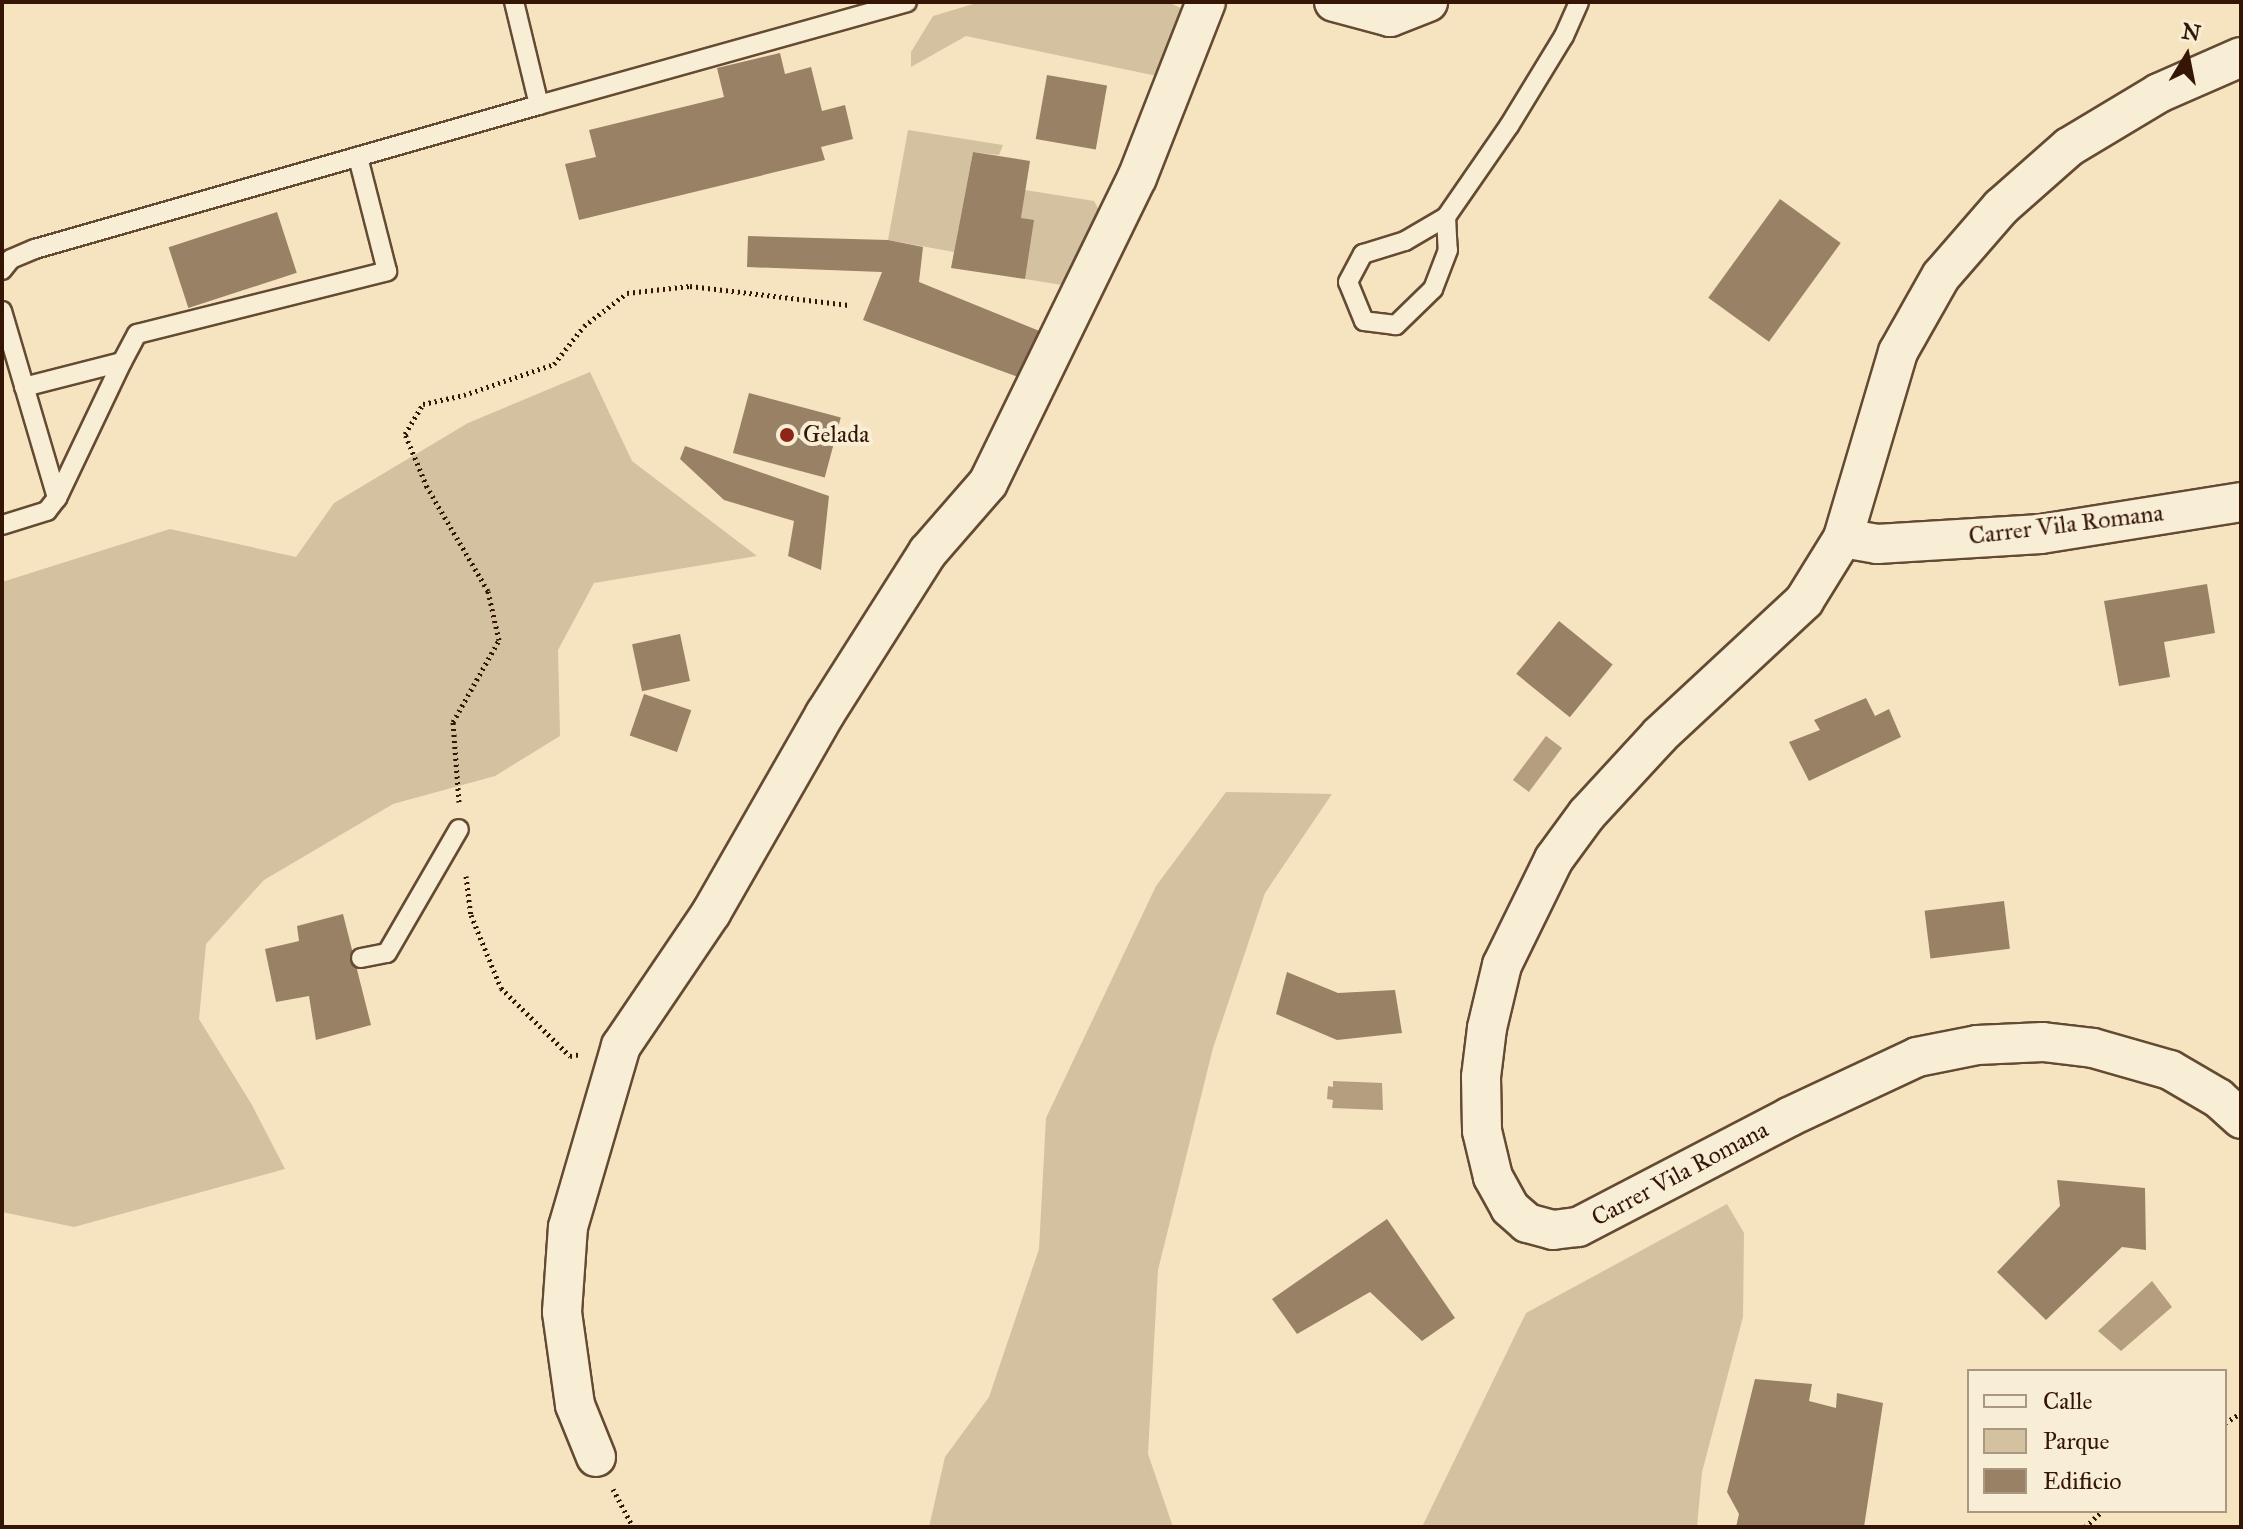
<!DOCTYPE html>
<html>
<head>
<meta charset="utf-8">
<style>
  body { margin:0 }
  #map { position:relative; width:2243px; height:1529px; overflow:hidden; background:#f5e4bf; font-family:"IM FELL Great Primer",serif }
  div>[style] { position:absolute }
  .green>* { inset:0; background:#d4c19f }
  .water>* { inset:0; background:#b49e7f; transform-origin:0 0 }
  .building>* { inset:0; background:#998165; transform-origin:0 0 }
  .path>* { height:5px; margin-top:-2.5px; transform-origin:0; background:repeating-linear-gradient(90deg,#351604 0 2px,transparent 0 6px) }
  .roads { filter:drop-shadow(2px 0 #654a33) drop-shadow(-2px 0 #654a33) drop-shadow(0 2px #654a33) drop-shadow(0 -2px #654a33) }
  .service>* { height:18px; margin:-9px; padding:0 9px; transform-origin:9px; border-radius:9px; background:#f8edd5 }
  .minor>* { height:38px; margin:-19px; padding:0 19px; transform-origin:19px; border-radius:19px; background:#f8edd5 }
  .dots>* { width:22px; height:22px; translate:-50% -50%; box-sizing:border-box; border:4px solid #f8edd5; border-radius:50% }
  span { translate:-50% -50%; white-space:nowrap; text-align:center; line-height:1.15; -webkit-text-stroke:8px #f8edd5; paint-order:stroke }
  .poi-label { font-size:24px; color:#351604 }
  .left { translate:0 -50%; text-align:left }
  .street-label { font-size:24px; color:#351604 }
  .frame { position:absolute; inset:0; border:4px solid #351604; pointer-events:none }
  .legend { position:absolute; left:1967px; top:1369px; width:260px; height:144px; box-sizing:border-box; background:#f8edd5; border:2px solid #aa9781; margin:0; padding:10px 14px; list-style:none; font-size:24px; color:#351604 }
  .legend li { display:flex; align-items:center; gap:16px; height:40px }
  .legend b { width:40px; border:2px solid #aa9781 }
  .north { position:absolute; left:2147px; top:16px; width:80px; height:80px; -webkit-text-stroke:6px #f8edd5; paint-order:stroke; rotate:10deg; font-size:22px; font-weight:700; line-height:32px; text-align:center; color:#351604 }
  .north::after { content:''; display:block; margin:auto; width:28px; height:36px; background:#351604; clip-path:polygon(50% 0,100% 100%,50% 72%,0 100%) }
</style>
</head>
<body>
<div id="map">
  <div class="green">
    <div style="clip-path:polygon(980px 2px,1168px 2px,1189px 12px,1157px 76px,966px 36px,911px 67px,911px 52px,933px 16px)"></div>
    <div style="clip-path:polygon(908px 130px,1003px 145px,999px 155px,973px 152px,954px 252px,888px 240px)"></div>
    <div style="clip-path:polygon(1025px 190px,1094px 201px,1099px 210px,1062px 285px,1025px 279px,1021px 218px)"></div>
    <div style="clip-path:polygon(590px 372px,632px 461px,757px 556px,594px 583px,558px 650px,560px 736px,495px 776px,393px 804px,264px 880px,206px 944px,199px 1019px,252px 1105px,285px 1169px,74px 1227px,2px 1212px,2px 582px,170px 529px,296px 557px,334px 503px,468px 423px)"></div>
    <div style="clip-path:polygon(1226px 792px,1332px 794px,1265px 893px,1213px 1048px,1158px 1270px,1148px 1454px,1173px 1527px,929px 1527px,945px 1457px,989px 1397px,1039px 1249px,1046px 1118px,1156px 886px)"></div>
    <div style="clip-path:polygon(1727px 1204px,1744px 1233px,1743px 1317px,1702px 1472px,1697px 1527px,1422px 1527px,1526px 1313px)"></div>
  </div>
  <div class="water">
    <div style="left:1546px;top:736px;width:20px;height:55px;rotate:37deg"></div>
    <div style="clip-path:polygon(1333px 1081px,1382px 1083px,1383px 1110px,1332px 1108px,1333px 1100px,1327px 1099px,1328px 1086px,1333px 1087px)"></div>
    <div style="clip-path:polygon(2152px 1281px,2172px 1307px,2121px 1351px,2098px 1331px)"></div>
  </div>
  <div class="building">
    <div style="clip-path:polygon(780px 53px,785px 74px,811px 67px,822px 111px,845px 105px,853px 139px,821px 147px,825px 160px,579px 220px,565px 164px,596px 157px,589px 130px,724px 97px,717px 68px)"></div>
    <div style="left:1047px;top:75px;width:61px;height:65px;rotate:10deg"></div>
    <div style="clip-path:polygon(973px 152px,1030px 161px,1021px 218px,1034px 220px,1025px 279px,951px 268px)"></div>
    <div style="left:1780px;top:199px;width:75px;height:122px;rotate:36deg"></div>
    <div style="left:277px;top:212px;width:64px;height:114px;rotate:72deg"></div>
    <div style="clip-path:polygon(748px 236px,888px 240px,923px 247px,919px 282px,1042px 332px,1018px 377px,863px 320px,882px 272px,747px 267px)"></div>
    <div style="left:749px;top:393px;width:95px;height:62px;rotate:15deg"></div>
    <div style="clip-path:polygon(685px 446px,829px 496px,821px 570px,788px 556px,794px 521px,724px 500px,680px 459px)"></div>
    <div style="clip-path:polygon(2207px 584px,2215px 633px,2164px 642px,2170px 677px,2119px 686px,2104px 601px)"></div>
    <div style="left:1559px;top:621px;width:69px;height:68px;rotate:39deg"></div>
    <div style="left:680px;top:634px;width:48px;height:49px;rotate:78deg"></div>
    <div style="left:644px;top:694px;width:50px;height:44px;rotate:19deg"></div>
    <div style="clip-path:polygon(1866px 698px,1875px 716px,1889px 709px,1901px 737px,1809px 781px,1789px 742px,1820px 730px,1814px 720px)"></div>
    <div style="left:2004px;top:901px;width:48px;height:80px;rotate:83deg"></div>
    <div style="clip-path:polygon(343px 914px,371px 1025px,316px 1040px,309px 996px,276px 1002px,265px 949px,299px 941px,297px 926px)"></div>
    <div style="clip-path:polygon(1287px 972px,1338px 993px,1395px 990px,1402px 1033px,1337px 1040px,1276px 1014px)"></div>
    <div style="clip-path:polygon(2057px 1180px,2145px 1188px,2146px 1250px,2122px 1247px,2046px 1320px,1997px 1272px,2060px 1206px)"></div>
    <div style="clip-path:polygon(1387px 1219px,1455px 1318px,1422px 1341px,1370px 1292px,1297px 1334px,1272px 1299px)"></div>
    <div style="clip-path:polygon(1755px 1379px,1812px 1384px,1809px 1401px,1836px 1408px,1837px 1393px,1883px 1403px,1864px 1527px,1736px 1527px,1739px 1514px,1727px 1492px)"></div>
  </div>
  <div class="path">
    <div style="left:459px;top:802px;width:80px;rotate:-94.3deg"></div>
    <div style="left:453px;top:722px;width:94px;rotate:-60.7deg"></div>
    <div style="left:499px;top:640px;width:50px;rotate:-102.7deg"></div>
    <div style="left:488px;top:591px;width:121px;rotate:-120.4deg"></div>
    <div style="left:427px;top:487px;width:57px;rotate:-112.5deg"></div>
    <div style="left:405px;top:434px;width:35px;rotate:-59deg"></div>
    <div style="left:423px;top:404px;width:42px;rotate:-12.4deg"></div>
    <div style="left:464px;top:395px;width:95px;rotate:-19deg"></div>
    <div style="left:554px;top:364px;width:48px;rotate:-51.7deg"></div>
    <div style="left:584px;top:326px;width:54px;rotate:-37.5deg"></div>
    <div style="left:627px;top:293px;width:63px;rotate:-6.3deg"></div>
    <div style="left:690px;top:286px;width:160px;rotate:6.8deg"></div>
    <div style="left:466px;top:876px;width:39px;rotate:83deg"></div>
    <div style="left:471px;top:915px;width:79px;rotate:67.7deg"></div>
    <div style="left:501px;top:988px;width:97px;rotate:44.6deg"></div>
    <div style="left:570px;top:1056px;width:10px;rotate:-11deg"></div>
    <div style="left:2225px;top:1423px;width:19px;rotate:-32deg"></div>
    <div style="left:613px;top:1489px;width:43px;rotate:62.2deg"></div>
    <div style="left:2085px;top:1527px;width:23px;rotate:-43deg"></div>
  </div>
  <div class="roads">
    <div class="service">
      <div style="left:539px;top:105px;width:382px;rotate:-15.6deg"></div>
      <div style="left:1446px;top:217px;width:33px;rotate:87deg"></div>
      <div style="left:1448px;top:250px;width:42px;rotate:111deg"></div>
      <div style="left:1433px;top:289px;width:52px;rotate:135.8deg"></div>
      <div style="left:1396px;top:325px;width:32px;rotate:-173deg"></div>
      <div style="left:1364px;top:321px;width:42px;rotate:-112.3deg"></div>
      <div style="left:1348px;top:282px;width:32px;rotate:-62deg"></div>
      <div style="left:1363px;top:254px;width:44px;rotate:-17.2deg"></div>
      <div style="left:1405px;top:241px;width:48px;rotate:-30.3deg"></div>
      <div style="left:1446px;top:217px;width:111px;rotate:-55.3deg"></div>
      <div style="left:1509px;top:126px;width:105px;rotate:-58.6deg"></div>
      <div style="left:1564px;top:36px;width:37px;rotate:-66deg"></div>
      <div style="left:2px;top:270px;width:14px;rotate:-51deg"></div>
      <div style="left:11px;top:259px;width:26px;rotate:-23deg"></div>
      <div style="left:35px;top:249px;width:524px;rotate:-15.95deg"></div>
      <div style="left:539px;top:105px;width:106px;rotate:-103.6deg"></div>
      <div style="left:2px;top:311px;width:195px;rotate:73.6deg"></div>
      <div style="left:57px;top:498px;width:16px;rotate:128deg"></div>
      <div style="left:47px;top:511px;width:47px;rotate:162.7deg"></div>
      <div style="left:122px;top:362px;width:32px;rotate:-62deg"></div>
      <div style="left:137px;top:334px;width:258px;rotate:-14.1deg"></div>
      <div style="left:387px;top:271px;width:118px;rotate:-104.3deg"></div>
      <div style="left:24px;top:387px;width:101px;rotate:-14.3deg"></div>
      <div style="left:122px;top:362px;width:151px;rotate:115.5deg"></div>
      <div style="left:361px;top:958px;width:26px;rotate:-11deg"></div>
      <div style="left:387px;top:953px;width:143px;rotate:-59.9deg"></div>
    </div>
    <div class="minor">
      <div style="left:1334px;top:2px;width:58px;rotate:15deg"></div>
      <div style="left:1390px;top:17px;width:41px;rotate:-21.5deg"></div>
      <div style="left:2241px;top:57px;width:90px;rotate:156.3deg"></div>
      <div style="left:2159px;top:93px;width:105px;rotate:149deg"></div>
      <div style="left:2069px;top:147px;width:91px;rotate:138.6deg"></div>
      <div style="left:2001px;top:207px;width:91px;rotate:131deg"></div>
      <div style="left:1941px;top:276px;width:87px;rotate:119.5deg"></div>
      <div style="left:1898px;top:352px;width:194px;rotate:106.5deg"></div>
      <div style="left:1843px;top:538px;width:74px;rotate:121.8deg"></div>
      <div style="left:1804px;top:601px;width:197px;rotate:137.1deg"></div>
      <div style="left:1660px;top:735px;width:108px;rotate:132.7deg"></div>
      <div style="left:1587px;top:814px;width:56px;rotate:126.3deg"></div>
      <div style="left:1554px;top:859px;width:118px;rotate:116.1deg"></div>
      <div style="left:1502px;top:965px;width:65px;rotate:103.4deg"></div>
      <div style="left:1487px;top:1028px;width:49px;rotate:97deg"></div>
      <div style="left:1481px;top:1077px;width:54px;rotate:88.9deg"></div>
      <div style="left:1482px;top:1131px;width:47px;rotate:76.6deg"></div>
      <div style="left:1493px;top:1177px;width:35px;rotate:61deg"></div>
      <div style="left:1510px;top:1208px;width:23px;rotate:41deg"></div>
      <div style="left:1527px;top:1223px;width:27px;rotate:15deg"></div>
      <div style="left:1553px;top:1230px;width:25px;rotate:-7deg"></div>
      <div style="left:1578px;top:1227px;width:238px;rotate:-27.5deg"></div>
      <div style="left:1789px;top:1117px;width:141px;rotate:-25.1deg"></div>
      <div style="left:1917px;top:1057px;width:61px;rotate:-11.3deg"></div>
      <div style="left:1977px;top:1045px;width:66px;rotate:-2.6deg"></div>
      <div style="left:2043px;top:1042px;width:50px;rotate:6.8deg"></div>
      <div style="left:2093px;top:1048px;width:80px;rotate:15.9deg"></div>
      <div style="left:2170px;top:1070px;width:56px;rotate:30.3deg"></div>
      <div style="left:2218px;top:1098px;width:31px;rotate:42deg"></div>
      <div style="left:1843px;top:538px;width:35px;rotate:10deg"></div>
      <div style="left:1877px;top:544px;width:164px;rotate:-3.5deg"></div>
      <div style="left:2041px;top:534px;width:203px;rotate:-9.1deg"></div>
      <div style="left:596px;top:1457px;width:56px;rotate:-112deg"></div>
      <div style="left:575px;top:1405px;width:94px;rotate:-98deg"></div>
      <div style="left:562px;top:1312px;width:85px;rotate:-86deg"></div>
      <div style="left:568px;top:1227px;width:189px;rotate:-73.7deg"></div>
      <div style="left:621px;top:1046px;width:161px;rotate:-55.9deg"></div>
      <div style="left:711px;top:913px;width:229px;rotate:-60.2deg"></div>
      <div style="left:825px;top:714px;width:192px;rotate:-57.6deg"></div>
      <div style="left:928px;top:552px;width:91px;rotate:-49deg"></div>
      <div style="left:988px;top:483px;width:339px;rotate:-64deg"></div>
      <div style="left:1137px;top:178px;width:189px;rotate:-68.6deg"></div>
    </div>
  </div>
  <div class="dots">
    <div style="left:787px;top:435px;background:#8f2418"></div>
  </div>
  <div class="poi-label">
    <span class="left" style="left:803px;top:435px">Gelada</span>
  </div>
  <div class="street-label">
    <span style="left:2066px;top:525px;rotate:-7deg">Carrer Vila Romana</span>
    <span style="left:1680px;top:1174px;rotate:-28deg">Carrer Vila Romana</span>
  </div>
  <div class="frame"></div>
  <ul class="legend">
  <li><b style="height:10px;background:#f8edd5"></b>Calle</li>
  <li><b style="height:22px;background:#d4c19f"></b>Parque</li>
  <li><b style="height:22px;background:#998165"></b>Edificio</li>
  </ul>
  <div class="north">N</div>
</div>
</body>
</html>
